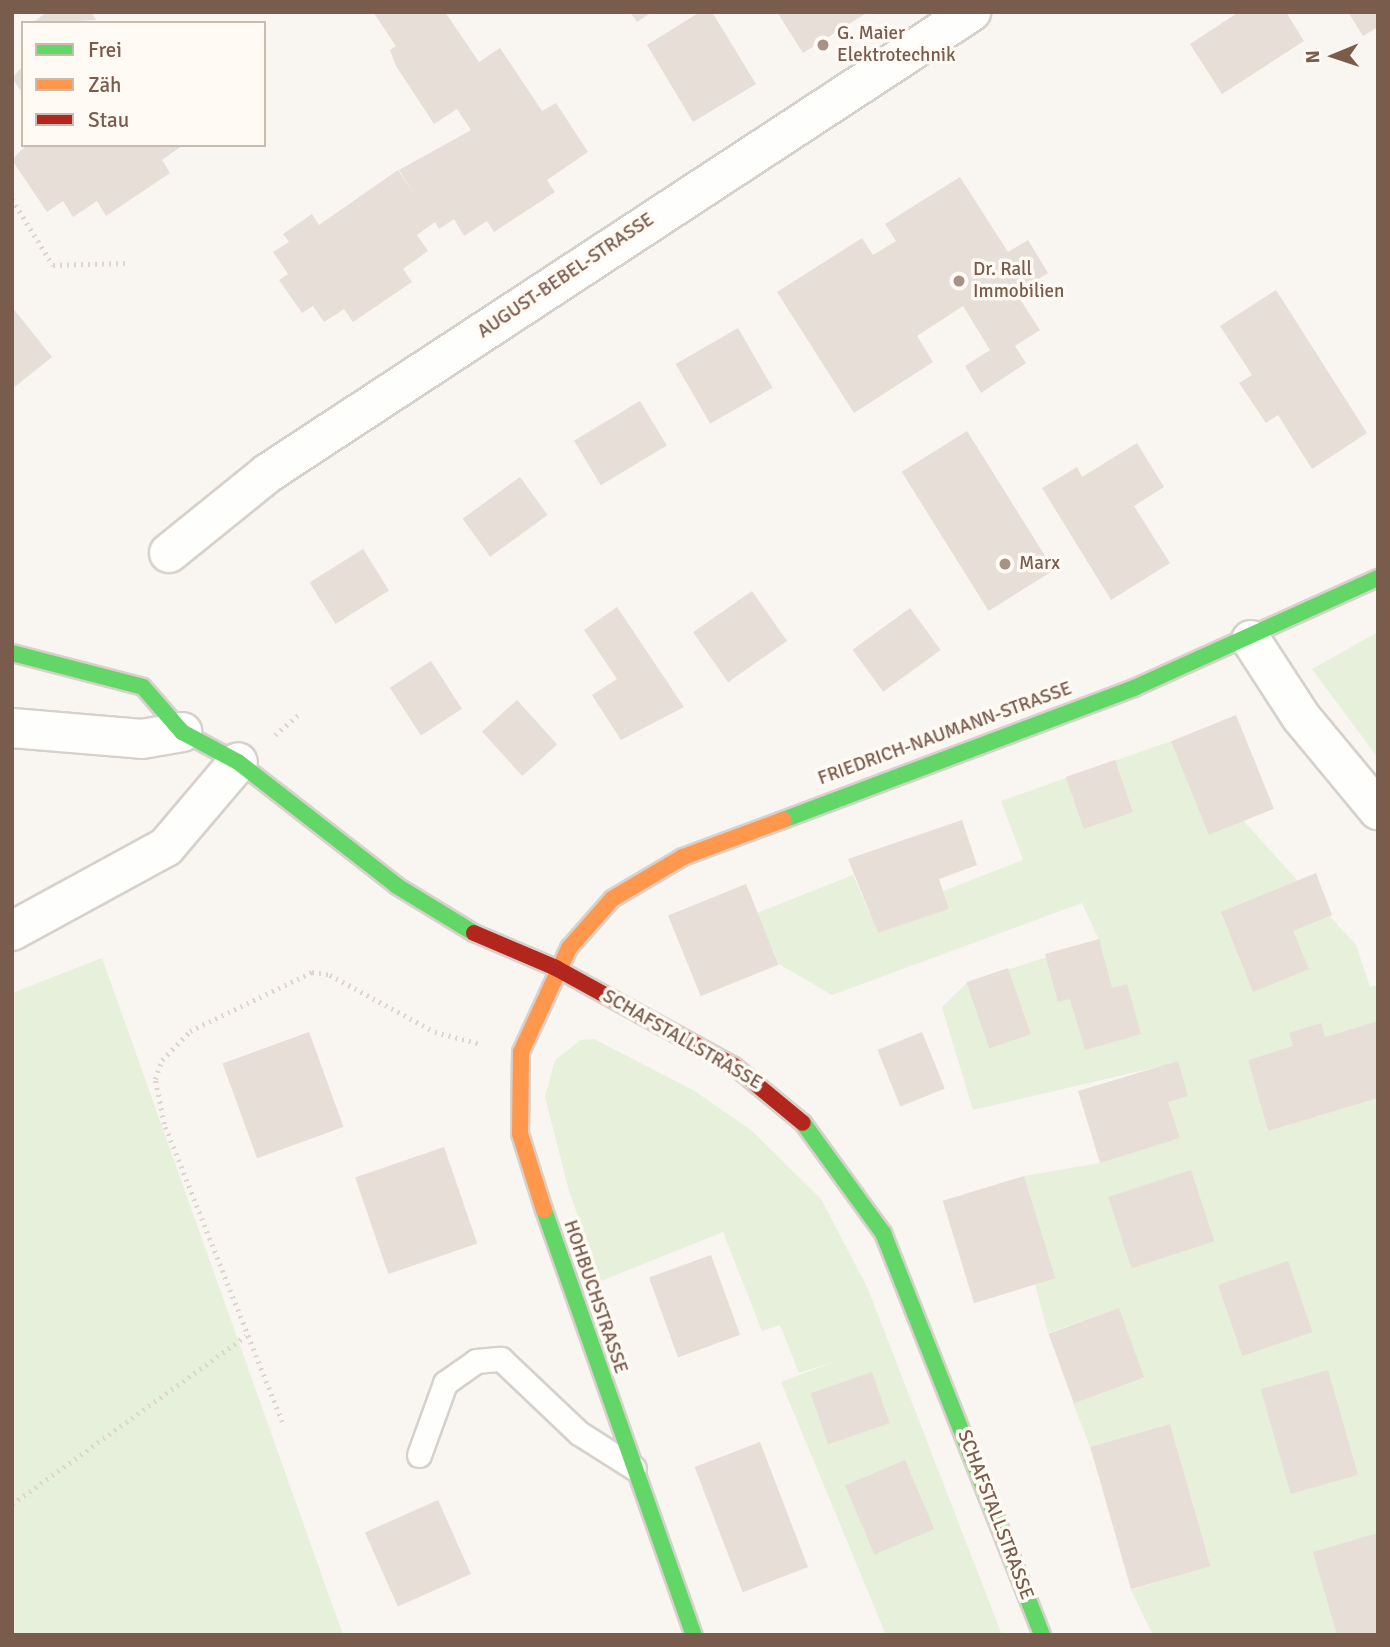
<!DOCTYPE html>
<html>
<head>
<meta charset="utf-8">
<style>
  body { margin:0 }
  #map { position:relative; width:1390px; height:1647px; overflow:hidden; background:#f9f5f0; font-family:Signika,sans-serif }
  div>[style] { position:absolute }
  .green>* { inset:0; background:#e7f0db }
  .building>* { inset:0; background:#e6ded7; transform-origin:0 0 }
  .path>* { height:4.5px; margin-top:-2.25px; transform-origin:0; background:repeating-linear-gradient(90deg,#dcd5d0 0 2px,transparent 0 7px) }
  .roads { filter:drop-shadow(2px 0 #d7d1cb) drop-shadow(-2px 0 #d7d1cb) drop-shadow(0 2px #d7d1cb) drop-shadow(0 -2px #d7d1cb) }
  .lane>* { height:23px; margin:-11.5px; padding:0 11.5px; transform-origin:11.5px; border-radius:11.5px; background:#fefefd }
  .street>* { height:38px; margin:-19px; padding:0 19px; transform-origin:19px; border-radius:19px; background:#fefefd }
  .fast>* { height:16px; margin:-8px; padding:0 8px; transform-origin:8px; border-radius:8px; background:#63d668 }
  .slow>* { height:16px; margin:-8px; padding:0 8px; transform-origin:8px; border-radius:8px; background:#ff974d }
  .jam>* { height:16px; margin:-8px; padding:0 8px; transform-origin:8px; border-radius:8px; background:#b3261e }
  .dots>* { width:19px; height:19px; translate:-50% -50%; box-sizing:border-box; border:4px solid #fffaf3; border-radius:50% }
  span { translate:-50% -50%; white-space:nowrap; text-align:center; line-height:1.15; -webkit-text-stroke:7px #fffaf3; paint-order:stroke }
  .poi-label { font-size:19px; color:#7a5c4d }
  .left { translate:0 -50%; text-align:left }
  .street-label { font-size:19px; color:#7a5c4d }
  .frame { position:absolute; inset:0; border:14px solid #7a5c4d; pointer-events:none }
  .legend { position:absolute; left:21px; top:21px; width:245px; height:126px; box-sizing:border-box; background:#fffaf3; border:2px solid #cabbb1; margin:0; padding:9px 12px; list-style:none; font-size:21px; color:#7a5c4d }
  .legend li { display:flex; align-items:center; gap:14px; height:35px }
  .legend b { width:35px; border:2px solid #cabbb1 }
  .north { position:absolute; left:1299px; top:21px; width:70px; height:70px; -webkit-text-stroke:5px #fffaf3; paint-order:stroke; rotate:268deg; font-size:19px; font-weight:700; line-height:28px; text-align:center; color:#7a5c4d }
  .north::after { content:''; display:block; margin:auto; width:24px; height:32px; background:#7a5c4d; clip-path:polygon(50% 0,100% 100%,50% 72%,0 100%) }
</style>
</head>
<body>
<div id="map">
  <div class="green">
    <div style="clip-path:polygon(1378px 632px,1378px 758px,1312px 669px)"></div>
    <div style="clip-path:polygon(1171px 741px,1356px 945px,1370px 987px,1378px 985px,1378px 1021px,1248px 1060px,1268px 1131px,1378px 1098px,1378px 1635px,1153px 1635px,1131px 1590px,1211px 1566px,1170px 1424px,1090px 1447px,1073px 1403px,1144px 1378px,1119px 1308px,1048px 1333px,1035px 1284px,1054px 1278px,1024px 1176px,1100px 1163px,1179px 1138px,1157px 1067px,973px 1110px,942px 1007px,967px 983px,1099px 940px,1082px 903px,832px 995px,779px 964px,757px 913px,853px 875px,878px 933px,949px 909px,943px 891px,1023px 860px,1001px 801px)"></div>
    <div style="clip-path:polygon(102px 958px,343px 1635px,12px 1635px,12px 993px)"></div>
    <div style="clip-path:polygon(594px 1039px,693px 1090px,751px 1130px,821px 1199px,868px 1289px,1002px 1635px,886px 1635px,781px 1382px,836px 1361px,799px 1373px,780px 1325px,762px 1331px,723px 1232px,601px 1281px,569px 1191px,545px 1097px,555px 1060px,581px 1040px)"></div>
  </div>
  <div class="building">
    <div style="clip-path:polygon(47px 12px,91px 12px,96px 20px,32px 23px)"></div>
    <div style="clip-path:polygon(373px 12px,445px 12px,479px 62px,500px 48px,542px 111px,556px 103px,588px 152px,547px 180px,555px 192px,494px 232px,487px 221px,464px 236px,454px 219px,439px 229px,435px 222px,417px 235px,428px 251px,403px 269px,412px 282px,353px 322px,344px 309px,324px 322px,313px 306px,302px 313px,279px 280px,288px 274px,273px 252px,289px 242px,283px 234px,312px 214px,319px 225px,398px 170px,416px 197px,399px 170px,471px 130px,457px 109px,434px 124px,396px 66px,390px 50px,396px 46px)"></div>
    <div style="clip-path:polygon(630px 12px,652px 12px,637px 22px)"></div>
    <div style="clip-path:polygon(700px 12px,712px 12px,756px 84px,693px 122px,647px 45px)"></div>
    <div style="clip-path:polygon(777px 12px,868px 12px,803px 53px)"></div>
    <div style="clip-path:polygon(1239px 12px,1286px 12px,1304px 41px,1222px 94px,1190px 44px)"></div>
    <div style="clip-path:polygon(1348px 12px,1378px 12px,1378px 27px,1363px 36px)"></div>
    <div style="clip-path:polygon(23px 66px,23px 94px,12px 78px)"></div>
    <div style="clip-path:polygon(26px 145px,183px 145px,162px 160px,170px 173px,106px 216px,97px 201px,73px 217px,63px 201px,47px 212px,12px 160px)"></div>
    <div style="clip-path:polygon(960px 177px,1008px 252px,1028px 240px,1048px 273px,1016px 293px,1040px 330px,1015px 346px,1026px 363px,981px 393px,965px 366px,990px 350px,963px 306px,917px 336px,933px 362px,854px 413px,777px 292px,862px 238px,873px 255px,896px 241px,885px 224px)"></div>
    <div style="clip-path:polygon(1276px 290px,1367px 433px,1312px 469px,1278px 415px,1266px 423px,1239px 383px,1252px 375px,1220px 326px)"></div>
    <div style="clip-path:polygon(12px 307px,52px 357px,12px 389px)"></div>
    <div style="left:738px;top:328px;width:69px;height:72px;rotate:60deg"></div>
    <div style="left:640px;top:401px;width:52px;height:77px;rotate:59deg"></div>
    <div style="left:967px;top:431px;width:164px;height:77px;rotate:58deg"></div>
    <div style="clip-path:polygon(1137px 443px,1164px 487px,1134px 506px,1170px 563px,1111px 600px,1042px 488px,1077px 467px,1082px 477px)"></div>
    <div style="left:520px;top:477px;width:47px;height:71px;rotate:54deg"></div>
    <div style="left:363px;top:549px;width:49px;height:63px;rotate:58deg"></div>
    <div style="left:752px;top:591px;width:61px;height:72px;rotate:55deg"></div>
    <div style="clip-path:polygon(617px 607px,684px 707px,621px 740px,592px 695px,617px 679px,584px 630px)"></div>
    <div style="left:910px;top:608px;width:52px;height:71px;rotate:54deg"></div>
    <div style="left:431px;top:661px;width:57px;height:49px;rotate:57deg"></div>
    <div style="left:517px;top:700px;width:60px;height:47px;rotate:48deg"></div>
    <div style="left:1236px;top:715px;width:101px;height:70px;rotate:68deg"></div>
    <div style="left:1115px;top:760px;width:55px;height:52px;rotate:71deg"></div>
    <div style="clip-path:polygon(962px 820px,977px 865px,939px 879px,949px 909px,878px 933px,848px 859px)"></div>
    <div style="clip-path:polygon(1316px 873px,1332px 915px,1293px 931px,1309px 969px,1253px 992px,1221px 912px)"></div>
    <div style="left:746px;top:884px;width:87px;height:84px;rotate:68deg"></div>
    <div style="clip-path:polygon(1099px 939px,1112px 988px,1127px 984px,1141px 1034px,1085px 1050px,1070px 999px,1058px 1002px,1045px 954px)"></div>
    <div style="left:1008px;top:968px;width:70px;height:44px;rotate:71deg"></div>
    <div style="clip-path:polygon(1378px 1021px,1378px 1098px,1268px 1131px,1248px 1060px,1293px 1046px,1289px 1033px,1321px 1023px,1325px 1037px)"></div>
    <div style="left:309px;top:1032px;width:101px;height:92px;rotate:70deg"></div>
    <div style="left:922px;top:1032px;width:61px;height:48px;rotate:68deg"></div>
    <div style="clip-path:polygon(1178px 1061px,1188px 1096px,1168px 1102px,1180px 1138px,1100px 1163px,1078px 1091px)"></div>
    <div style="left:444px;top:1147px;width:102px;height:94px;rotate:71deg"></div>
    <div style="left:1191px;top:1170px;width:75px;height:87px;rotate:72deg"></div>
    <div style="left:1024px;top:1176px;width:107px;height:85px;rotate:73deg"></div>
    <div style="left:711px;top:1255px;width:85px;height:66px;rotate:70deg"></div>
    <div style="left:1288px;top:1261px;width:75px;height:74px;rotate:71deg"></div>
    <div style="left:1119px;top:1308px;width:74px;height:75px;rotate:70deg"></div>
    <div style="left:1328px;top:1370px;width:109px;height:70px;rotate:74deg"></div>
    <div style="left:872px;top:1372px;width:54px;height:65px;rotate:71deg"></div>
    <div style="left:1170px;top:1424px;width:148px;height:83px;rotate:74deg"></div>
    <div style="left:760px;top:1442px;width:134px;height:70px;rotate:69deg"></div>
    <div style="left:905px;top:1460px;width:75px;height:65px;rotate:67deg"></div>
    <div style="left:438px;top:1500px;width:81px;height:80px;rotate:66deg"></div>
    <div style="clip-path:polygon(1378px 1533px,1378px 1635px,1337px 1635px,1313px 1552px)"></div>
  </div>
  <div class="path">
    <div style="left:12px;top:199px;width:78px;rotate:58.2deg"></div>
    <div style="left:53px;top:265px;width:74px;rotate:-1.5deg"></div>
    <div style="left:275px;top:735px;width:33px;rotate:-41deg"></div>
    <div style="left:282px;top:1422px;width:321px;rotate:-111.6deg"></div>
    <div style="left:164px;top:1124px;width:46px;rotate:-101.3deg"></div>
    <div style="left:155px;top:1079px;width:20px;rotate:-70deg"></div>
    <div style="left:162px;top:1060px;width:40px;rotate:-46deg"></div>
    <div style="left:190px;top:1031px;width:136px;rotate:-25.8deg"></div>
    <div style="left:312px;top:972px;width:18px;rotate:9deg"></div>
    <div style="left:330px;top:975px;width:119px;rotate:28.5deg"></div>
    <div style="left:435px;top:1032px;width:48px;rotate:14.6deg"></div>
    <div style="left:12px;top:1504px;width:288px;rotate:-35.7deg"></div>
  </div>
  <div class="roads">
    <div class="lane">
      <div style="left:419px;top:1455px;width:77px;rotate:-70.1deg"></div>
      <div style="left:445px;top:1383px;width:38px;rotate:-35deg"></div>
      <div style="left:476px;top:1361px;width:25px;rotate:-5deg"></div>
      <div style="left:501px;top:1359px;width:108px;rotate:43.5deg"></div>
      <div style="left:579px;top:1433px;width:65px;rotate:32.5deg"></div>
    </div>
    <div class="street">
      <div style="left:169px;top:553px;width:127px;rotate:-38.9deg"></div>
      <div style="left:268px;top:473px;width:841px;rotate:-33.26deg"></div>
      <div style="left:1251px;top:640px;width:92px;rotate:57deg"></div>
      <div style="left:1301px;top:717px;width:121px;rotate:50.4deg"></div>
      <div style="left:12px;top:728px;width:130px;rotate:4.8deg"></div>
      <div style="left:142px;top:739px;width:41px;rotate:-9.9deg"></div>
      <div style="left:12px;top:931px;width:175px;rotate:-28.6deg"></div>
      <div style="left:166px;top:847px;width:111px;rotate:-49.7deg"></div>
    </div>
    <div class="fast">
      <div style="left:12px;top:653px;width:135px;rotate:14.5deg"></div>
      <div style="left:143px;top:687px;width:60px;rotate:49.1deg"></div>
      <div style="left:182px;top:732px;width:64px;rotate:28.2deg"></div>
      <div style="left:238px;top:762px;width:202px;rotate:37.9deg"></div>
      <div style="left:397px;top:886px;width:90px;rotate:31.4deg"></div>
      <div style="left:783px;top:820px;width:375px;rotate:-20.6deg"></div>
      <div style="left:1134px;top:688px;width:268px;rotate:-24.3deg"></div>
      <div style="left:803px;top:1123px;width:136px;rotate:54deg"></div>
      <div style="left:883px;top:1233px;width:432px;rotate:68.4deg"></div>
      <div style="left:544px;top:1210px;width:451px;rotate:70.6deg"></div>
    </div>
    <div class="slow">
      <div style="left:544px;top:1210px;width:80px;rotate:-107.5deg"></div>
      <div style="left:520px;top:1134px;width:82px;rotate:-89.3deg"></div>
      <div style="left:521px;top:1052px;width:115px;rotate:-65.2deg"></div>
      <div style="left:569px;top:948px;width:65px;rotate:-48.7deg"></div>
      <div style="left:612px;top:899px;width:82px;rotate:-30.6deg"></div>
      <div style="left:683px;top:857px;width:107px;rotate:-20.3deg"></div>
    </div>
    <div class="jam">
      <div style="left:474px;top:933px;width:89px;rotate:23.1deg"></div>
      <div style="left:556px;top:968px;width:203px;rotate:28.8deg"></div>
      <div style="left:734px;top:1066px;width:89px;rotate:39.6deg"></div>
    </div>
  </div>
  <div class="dots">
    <div style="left:823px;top:45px;background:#a69286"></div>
    <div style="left:959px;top:281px;background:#a69286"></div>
    <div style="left:1005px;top:564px;background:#a69286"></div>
  </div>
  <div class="poi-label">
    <span class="left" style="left:837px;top:45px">G. Maier<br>Elektrotechnik</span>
    <span class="left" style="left:973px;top:281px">Dr. Rall<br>Immobilien</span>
    <span class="left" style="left:1019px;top:564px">Marx</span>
  </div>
  <div class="street-label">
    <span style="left:566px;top:276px;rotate:-34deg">AUGUST-BEBEL-STRASSE</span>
    <span style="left:945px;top:734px;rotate:-20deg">FRIEDRICH-NAUMANN-STRASSE</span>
    <span style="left:682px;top:1040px;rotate:30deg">SCHAFSTALLSTRASSE</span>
    <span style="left:595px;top:1297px;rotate:71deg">HOHBUCHSTRASSE</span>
    <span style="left:995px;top:1515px;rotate:69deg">SCHAFSTALLSTRASSE</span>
  </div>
  <div class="frame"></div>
  <ul class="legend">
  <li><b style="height:9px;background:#63d668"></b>Frei</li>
  <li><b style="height:9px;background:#ff974d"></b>Zäh</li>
  <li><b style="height:9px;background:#b3261e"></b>Stau</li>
  </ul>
  <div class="north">N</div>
</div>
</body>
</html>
